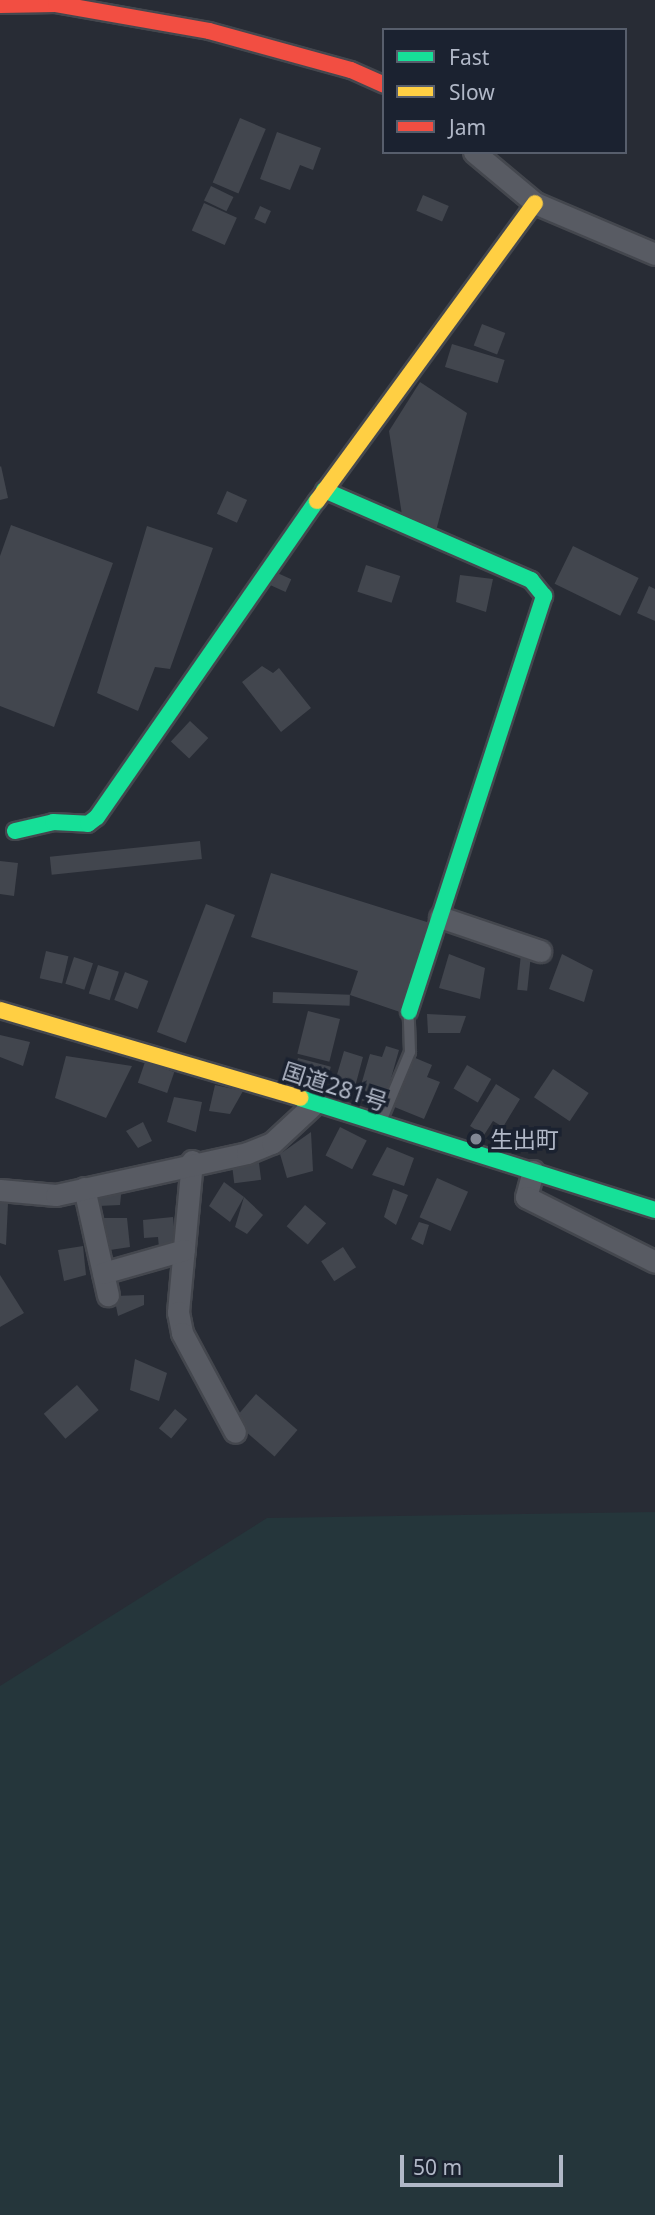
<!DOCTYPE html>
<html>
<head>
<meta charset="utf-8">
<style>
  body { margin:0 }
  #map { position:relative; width:655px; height:2215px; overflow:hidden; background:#282c35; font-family:"Noto Sans","Noto Sans JP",sans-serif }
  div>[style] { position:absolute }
  .green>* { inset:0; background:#25363b }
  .building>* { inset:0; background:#42464e; transform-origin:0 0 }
  .roads { filter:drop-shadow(2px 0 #44474e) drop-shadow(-2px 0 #44474e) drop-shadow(0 2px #44474e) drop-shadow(0 -2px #44474e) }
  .lane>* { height:10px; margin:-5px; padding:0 5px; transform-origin:5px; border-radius:5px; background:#585b63 }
  .street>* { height:21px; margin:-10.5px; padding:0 10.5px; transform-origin:10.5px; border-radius:10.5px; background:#585b63 }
  .fast>* { height:16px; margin:-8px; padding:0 8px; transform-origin:8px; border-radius:8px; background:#16e098 }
  .slow>* { height:16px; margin:-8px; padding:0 8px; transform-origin:8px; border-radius:8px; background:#ffcf43 }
  .jam>* { height:16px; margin:-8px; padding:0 8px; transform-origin:8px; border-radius:8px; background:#f24e42 }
  .dots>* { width:19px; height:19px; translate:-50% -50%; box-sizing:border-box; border:4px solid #1b2230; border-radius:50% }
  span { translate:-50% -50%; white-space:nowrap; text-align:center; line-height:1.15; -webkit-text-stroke:7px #1b2230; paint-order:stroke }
  .street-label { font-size:23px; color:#b1b8c7 }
  .poi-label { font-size:23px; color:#b1b8c7 }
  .left { translate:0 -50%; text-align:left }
  .legend { position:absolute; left:382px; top:28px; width:245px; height:126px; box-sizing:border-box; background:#1b2230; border:2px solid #575e6c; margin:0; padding:9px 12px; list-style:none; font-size:21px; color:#b1b8c7 }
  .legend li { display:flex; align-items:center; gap:14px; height:35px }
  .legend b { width:35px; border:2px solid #575e6c }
  .scale { position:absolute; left:400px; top:2155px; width:163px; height:32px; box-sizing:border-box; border:4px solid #b1b8c7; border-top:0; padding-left:9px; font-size:21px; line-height:24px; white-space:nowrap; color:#b1b8c7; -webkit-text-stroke:5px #1b2230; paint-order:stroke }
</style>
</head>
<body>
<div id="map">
  <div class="green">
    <div style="clip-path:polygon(655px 1512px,655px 2215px,0 2215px,0 1686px,267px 1518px)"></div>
  </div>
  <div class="building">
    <div style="left:240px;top:118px;width:28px;height:70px;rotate:23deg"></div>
    <div style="clip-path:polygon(277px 132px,321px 148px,313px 170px,300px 165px,290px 190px,260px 179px)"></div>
    <div style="left:211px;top:186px;width:25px;height:16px;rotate:26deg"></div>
    <div style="left:423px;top:195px;width:28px;height:17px;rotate:23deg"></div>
    <div style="left:204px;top:203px;width:36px;height:30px;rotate:24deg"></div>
    <div style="left:260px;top:206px;width:12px;height:14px;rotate:24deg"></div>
    <div style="left:482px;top:324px;width:25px;height:23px;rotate:21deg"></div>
    <div style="left:452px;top:344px;width:55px;height:24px;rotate:17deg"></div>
    <div style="clip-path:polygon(420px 382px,467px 413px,436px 531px,402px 515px,389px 431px)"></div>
    <div style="clip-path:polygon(1px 466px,8px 498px,0 500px,0 467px)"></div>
    <div style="left:227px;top:491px;width:22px;height:25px;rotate:24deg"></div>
    <div style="clip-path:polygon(11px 525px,113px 563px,54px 727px,0 706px,0 556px)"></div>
    <div style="clip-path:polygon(147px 526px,213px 548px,170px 669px,155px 667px,138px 711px,97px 693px)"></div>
    <div style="left:573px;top:546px;width:73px;height:42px;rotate:26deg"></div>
    <div style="left:366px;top:565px;width:36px;height:28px;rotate:18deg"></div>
    <div style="left:273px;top:571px;width:20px;height:14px;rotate:24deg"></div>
    <div style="clip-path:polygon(460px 575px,493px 579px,486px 612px,456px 602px)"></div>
    <div style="clip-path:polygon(649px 586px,655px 589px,655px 621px,637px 613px)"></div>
    <div style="clip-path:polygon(262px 666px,273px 673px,279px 668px,311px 708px,281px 732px,242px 682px)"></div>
    <div style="left:190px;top:721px;width:25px;height:28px;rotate:43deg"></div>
    <div style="left:200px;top:841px;width:18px;height:151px;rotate:84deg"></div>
    <div style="clip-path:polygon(0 861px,18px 863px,14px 896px,0 894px)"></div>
    <div style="clip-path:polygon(271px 873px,430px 923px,400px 1012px,350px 995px,358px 971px,251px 937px)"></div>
    <div style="left:206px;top:904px;width:31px;height:137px;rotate:21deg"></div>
    <div style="left:46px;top:951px;width:23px;height:28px;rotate:13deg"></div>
    <div style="clip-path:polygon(449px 954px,485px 968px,480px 999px,439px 988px)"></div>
    <div style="left:521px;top:954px;width:10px;height:36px;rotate:6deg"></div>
    <div style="clip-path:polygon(562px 954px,593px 970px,584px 1002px,549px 989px)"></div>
    <div style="left:74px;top:957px;width:20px;height:28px;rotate:18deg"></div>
    <div style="left:98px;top:965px;width:22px;height:30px;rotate:18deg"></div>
    <div style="left:125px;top:972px;width:25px;height:30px;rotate:21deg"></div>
    <div style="left:273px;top:992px;width:77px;height:11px;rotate:2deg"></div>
    <div style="left:308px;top:1011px;width:33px;height:44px;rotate:14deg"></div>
    <div style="clip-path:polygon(427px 1014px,466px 1016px,460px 1033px,428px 1033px)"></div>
    <div style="clip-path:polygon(0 1035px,30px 1042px,23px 1066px,0 1057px)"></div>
    <div style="clip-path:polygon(386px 1046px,399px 1050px,383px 1107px,357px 1099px,370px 1054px,382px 1057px)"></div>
    <div style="clip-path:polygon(344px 1051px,363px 1057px,352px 1098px,340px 1095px,344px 1080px,336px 1078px)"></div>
    <div style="clip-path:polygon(66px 1056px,132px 1066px,106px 1118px,55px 1098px)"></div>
    <div style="clip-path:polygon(413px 1057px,432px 1065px,427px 1077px,440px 1082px,424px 1119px,392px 1106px)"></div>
    <div style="left:298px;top:1058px;width:34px;height:21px;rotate:15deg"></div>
    <div style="left:145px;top:1062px;width:31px;height:22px;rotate:19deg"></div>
    <div style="left:467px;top:1065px;width:28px;height:27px;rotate:30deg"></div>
    <div style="left:553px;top:1069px;width:43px;height:34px;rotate:34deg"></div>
    <div style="clip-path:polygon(496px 1084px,520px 1099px,503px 1127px,493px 1121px,484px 1135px,470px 1126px)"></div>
    <div style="clip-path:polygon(215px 1085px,243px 1091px,230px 1114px,209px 1111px)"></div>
    <div style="clip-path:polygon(174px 1097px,202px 1102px,196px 1132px,167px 1122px)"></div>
    <div style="clip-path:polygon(143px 1122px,152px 1141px,138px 1148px,126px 1131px)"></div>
    <div style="left:340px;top:1127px;width:30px;height:32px;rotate:27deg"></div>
    <div style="clip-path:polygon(311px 1132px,313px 1171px,287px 1178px,280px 1154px)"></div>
    <div style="clip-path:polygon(387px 1147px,414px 1158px,404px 1186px,372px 1175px)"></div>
    <div style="left:259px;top:1163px;width:17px;height:27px;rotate:83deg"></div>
    <div style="left:437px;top:1178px;width:34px;height:43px;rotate:24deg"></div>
    <div style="clip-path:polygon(224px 1182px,244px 1197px,230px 1222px,209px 1206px)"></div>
    <div style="clip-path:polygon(99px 1186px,122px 1186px,120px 1205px,98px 1206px)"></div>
    <div style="clip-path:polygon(393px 1189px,408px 1195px,396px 1225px,384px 1217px)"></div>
    <div style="clip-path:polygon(244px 1197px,263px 1215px,247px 1234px,235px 1227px)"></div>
    <div style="clip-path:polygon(0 1202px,8px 1203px,6px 1245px,0 1243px)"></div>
    <div style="left:305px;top:1205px;width:28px;height:28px;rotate:41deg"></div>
    <div style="clip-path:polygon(173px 1217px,176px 1246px,159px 1248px,158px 1237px,144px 1238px,143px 1220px)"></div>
    <div style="clip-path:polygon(103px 1218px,127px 1218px,130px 1247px,110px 1250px)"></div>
    <div style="clip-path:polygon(419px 1222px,429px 1225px,423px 1245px,411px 1239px)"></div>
    <div style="clip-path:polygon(83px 1246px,86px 1275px,64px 1281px,58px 1250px)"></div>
    <div style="left:343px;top:1247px;width:24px;height:26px;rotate:57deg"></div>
    <div style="clip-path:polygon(0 1275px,24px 1313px,0 1327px)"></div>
    <div style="clip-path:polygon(144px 1295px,144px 1305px,118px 1316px,114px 1296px)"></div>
    <div style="clip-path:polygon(135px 1359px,167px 1373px,159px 1401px,130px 1390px)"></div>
    <div style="left:77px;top:1385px;width:33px;height:44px;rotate:49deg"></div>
    <div style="left:256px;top:1394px;width:55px;height:35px;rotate:41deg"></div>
    <div style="left:175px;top:1409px;width:16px;height:25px;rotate:40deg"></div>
  </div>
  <div class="roads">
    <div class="lane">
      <div style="left:382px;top:1119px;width:73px;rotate:-67.3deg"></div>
      <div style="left:410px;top:1052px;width:37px;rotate:-92deg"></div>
    </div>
    <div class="street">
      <div style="left:474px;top:152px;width:80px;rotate:39.9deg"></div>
      <div style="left:535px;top:203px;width:130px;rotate:23deg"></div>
      <div style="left:440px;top:917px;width:106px;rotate:18.8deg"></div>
      <div style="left:192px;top:1161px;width:152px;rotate:95.3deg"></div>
      <div style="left:178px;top:1312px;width:21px;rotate:79deg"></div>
      <div style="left:182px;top:1333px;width:112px;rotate:61.8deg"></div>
      <div style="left:533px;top:1171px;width:27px;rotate:105deg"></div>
      <div style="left:526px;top:1197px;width:144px;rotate:26.7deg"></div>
      <div style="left:84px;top:1188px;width:110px;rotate:77.4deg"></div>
      <div style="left:0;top:1190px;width:56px;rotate:5.1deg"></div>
      <div style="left:56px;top:1195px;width:196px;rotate:-12.4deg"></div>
      <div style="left:247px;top:1153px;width:27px;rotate:-22deg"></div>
      <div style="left:272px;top:1143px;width:59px;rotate:-42.9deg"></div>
      <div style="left:103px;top:1273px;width:84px;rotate:-15.9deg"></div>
    </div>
    <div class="fast">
      <div style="left:324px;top:490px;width:226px;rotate:23.5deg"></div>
      <div style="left:531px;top:580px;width:21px;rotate:51deg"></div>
      <div style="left:544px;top:596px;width:437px;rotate:108deg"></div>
      <div style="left:15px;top:831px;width:39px;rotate:-13deg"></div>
      <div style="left:53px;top:822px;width:35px;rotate:3deg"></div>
      <div style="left:88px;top:824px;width:11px;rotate:-38deg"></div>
      <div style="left:97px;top:817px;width:385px;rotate:-55.2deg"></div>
      <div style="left:300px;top:1098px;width:372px;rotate:17.5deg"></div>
    </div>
    <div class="slow">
      <div style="left:317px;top:501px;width:369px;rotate:-53.8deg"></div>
      <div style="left:0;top:1010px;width:313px;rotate:16.3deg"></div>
    </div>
    <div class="jam">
      <div style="left:0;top:5px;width:56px;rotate:-1deg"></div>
      <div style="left:56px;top:4px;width:155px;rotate:10deg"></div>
      <div style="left:209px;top:31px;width:147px;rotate:15.4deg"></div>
      <div style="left:351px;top:70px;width:36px;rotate:24deg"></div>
    </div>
  </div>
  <div class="dots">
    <div style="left:476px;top:1139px;background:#818794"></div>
  </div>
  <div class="street-label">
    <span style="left:335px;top:1086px;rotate:18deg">国道281号</span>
  </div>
  <div class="poi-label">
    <span class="left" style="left:490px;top:1139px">生出町</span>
  </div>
  <ul class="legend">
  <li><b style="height:9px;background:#16e098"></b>Fast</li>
  <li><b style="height:9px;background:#ffcf43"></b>Slow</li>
  <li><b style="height:9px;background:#f24e42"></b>Jam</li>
  </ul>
  <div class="scale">50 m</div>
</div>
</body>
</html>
